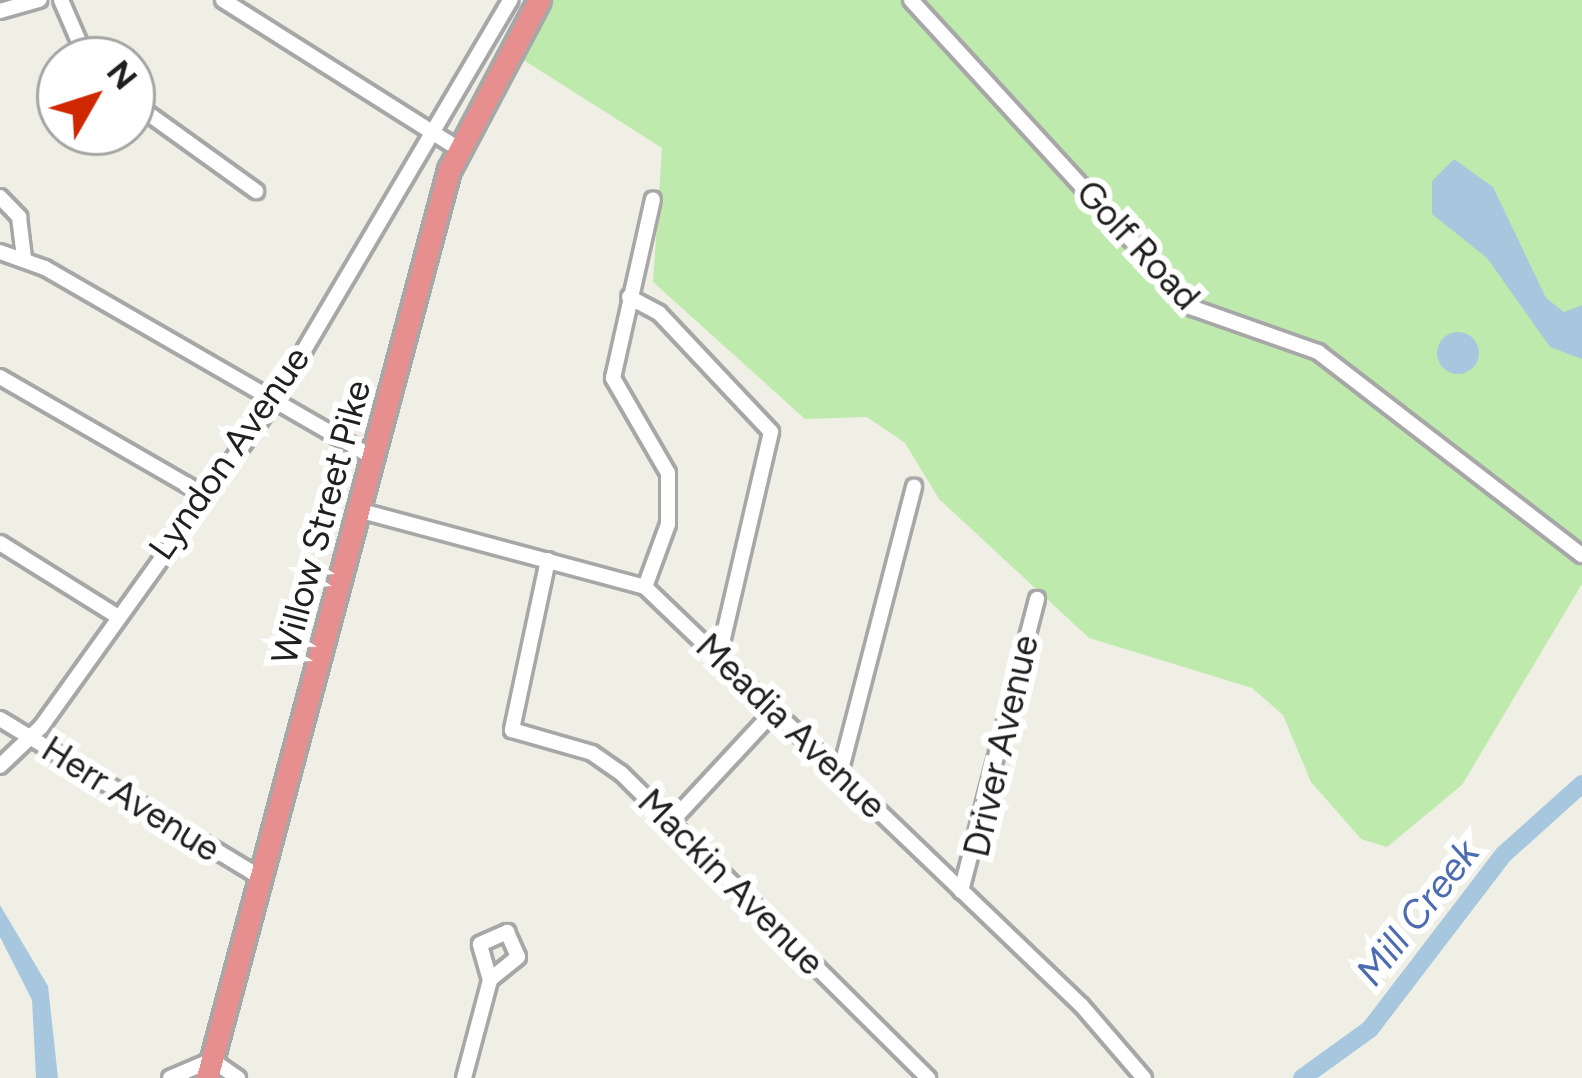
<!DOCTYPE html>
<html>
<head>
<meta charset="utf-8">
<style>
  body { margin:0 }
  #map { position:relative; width:1582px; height:1078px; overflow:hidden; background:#f0efe6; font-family:Figtree,sans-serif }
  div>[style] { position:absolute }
  .grass>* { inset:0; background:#bfeaad }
  .water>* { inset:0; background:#a7c7de }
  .round { border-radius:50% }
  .river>* { height:18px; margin:-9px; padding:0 9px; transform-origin:9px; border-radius:9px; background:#a7c7de }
  .roads { filter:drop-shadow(3px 0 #a7a7a7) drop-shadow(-3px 0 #a7a7a7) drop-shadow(0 3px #a7a7a7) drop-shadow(0 -3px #a7a7a7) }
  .minor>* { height:14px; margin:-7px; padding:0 7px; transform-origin:7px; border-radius:7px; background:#fff }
  .highway>* { height:21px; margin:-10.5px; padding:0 10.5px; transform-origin:10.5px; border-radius:10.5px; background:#e78f8f }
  span { translate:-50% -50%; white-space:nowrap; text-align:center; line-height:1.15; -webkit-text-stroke:12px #fff; paint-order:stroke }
  .street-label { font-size:36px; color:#202020 }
  .water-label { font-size:39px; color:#4c6bb0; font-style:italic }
  .north { position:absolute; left:36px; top:36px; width:120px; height:120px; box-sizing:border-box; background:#fff; border:3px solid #a6a6a6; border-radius:50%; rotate:51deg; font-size:33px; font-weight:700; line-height:48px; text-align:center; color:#202020 }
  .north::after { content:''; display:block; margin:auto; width:42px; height:54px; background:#cf2801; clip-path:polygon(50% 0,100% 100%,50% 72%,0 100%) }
</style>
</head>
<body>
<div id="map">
  <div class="grass">
    <div style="clip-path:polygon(550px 0,1582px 0,1582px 584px,1462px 785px,1387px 847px,1361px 839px,1311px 782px,1283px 715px,1252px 688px,1089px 638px,939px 499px,905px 443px,867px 417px,805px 419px,653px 282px,662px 148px,514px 54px)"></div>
  </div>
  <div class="water">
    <div style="clip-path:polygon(1454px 159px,1493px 187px,1546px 298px,1564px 312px,1582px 305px,1582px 359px,1550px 347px,1487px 258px,1432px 214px,1432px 181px)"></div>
    <div class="round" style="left:1437px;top:332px;width:42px;height:42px"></div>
    <div style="clip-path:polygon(0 905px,48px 986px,58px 1078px,36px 1078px,32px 1000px,0 937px)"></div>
  </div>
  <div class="river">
    <div style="left:1302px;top:1078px;width:84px;rotate:-35.8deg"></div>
    <div style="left:1370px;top:1029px;width:220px;rotate:-52.6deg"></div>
    <div style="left:1504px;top:854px;width:105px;rotate:-41.9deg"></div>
  </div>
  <div class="roads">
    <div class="minor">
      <div style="left:61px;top:0;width:65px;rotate:66.6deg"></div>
      <div style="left:223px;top:0;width:277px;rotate:32.3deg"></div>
      <div style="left:911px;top:0;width:418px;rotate:47.5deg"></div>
      <div style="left:1193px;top:308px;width:133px;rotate:19.4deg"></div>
      <div style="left:1318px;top:352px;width:333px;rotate:37.6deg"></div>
      <div style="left:0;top:11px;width:41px;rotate:-15.8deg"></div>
      <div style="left:132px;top:102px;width:153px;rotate:35.7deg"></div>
      <div style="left:0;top:197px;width:28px;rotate:46deg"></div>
      <div style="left:19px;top:217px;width:41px;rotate:83deg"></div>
      <div style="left:0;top:252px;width:48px;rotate:19.6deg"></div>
      <div style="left:45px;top:268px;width:376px;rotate:30deg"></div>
      <div style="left:629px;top:297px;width:34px;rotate:28deg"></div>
      <div style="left:659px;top:313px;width:163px;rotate:46.7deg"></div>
      <div style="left:771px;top:432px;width:230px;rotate:103.1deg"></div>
      <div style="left:0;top:377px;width:232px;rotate:30deg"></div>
      <div style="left:358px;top:510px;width:297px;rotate:15deg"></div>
      <div style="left:645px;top:587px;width:605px;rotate:43.8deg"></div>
      <div style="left:1082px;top:1006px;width:95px;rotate:49.3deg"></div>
      <div style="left:0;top:543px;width:138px;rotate:32deg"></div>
      <div style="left:548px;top:560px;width:174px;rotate:102deg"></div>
      <div style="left:512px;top:730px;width:83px;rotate:16deg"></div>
      <div style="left:592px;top:753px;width:35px;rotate:35deg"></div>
      <div style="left:621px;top:773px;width:433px;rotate:44.8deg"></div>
      <div style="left:645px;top:587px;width:67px;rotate:-69.9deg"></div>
      <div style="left:668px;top:524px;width:51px;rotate:-90deg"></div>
      <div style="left:668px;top:473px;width:110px;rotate:-120.1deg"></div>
      <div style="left:613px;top:378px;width:183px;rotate:-77.4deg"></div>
      <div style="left:0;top:719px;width:306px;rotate:31.3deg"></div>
      <div style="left:0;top:766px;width:57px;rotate:-43.6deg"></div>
      <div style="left:41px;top:727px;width:398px;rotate:-54.4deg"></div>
      <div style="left:273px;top:403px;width:468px;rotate:-59.5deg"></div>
      <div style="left:840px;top:773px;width:296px;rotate:-75.5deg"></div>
      <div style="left:671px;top:822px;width:151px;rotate:-47.1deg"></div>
      <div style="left:961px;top:891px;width:302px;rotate:-75.4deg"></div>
      <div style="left:170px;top:1078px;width:46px;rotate:-23.2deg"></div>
      <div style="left:212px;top:1060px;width:32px;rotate:35deg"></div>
      <div style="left:464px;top:1078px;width:101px;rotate:-75.1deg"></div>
      <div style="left:490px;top:980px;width:37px;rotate:-106deg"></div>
      <div style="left:480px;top:944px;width:30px;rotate:-24deg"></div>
      <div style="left:507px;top:932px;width:27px;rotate:66deg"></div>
      <div style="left:518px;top:957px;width:36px;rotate:141deg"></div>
    </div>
    <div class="highway">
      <div style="left:207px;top:1078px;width:940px;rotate:-75.08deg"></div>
      <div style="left:449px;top:170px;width:192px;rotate:-62.1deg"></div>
    </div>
  </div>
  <div class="street-label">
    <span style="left:1138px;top:245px;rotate:47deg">Golf Road</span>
    <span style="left:229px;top:453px;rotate:-55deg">Lyndon Avenue</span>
    <span style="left:321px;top:522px;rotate:-75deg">Willow Street Pike</span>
    <span style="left:791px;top:726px;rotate:44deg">Meadia Avenue</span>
    <span style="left:1001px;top:746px;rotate:-77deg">Driver Avenue</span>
    <span style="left:131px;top:799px;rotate:32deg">Herr Avenue</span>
    <span style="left:731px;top:882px;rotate:45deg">Mackin Avenue</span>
  </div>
  <div class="water-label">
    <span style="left:1418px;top:913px;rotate:-52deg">Mill Creek</span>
  </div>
  <div class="north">N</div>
</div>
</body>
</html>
